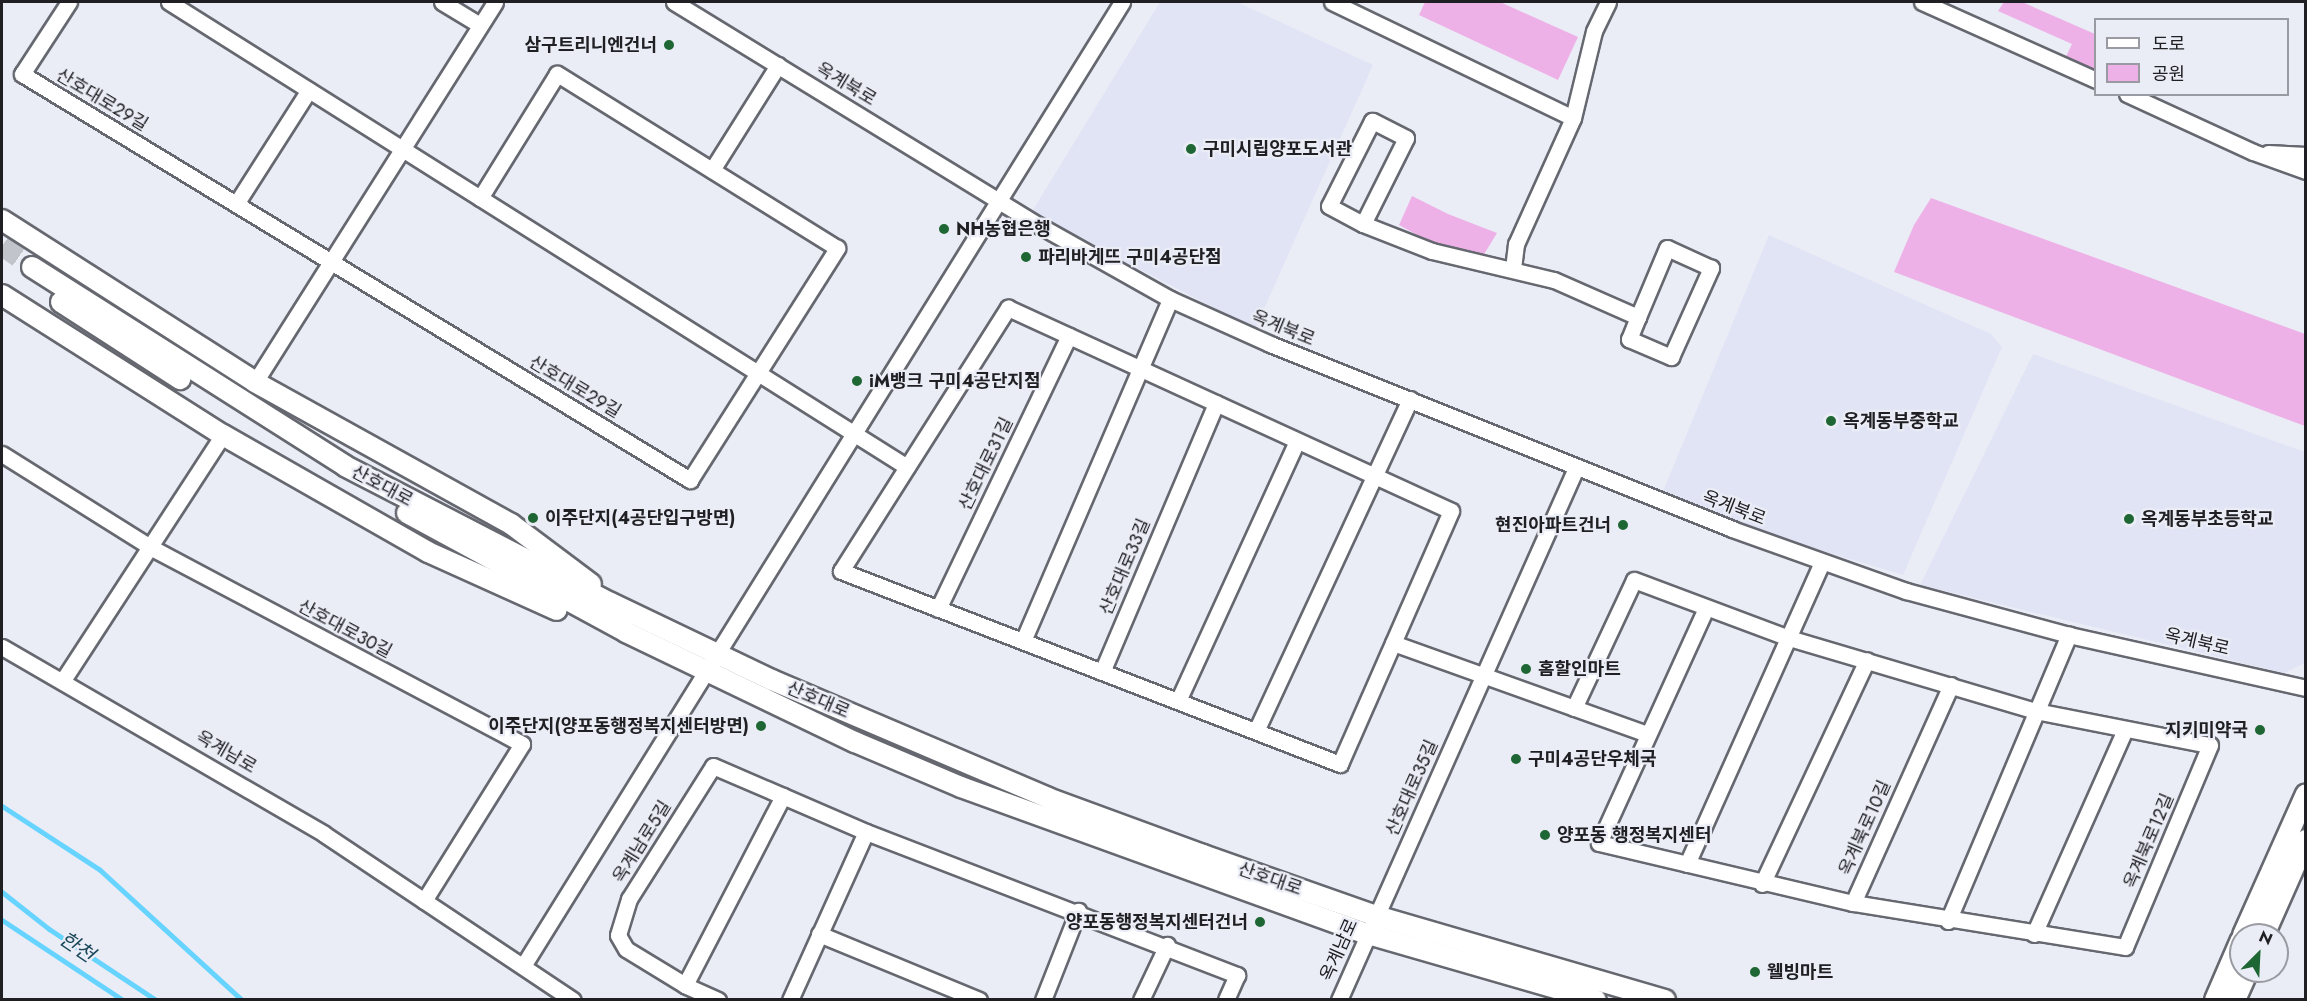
<!DOCTYPE html>
<html>
<head>
<meta charset="utf-8">
<style>
  body { margin:0 }
  #map { position:relative; width:2307px; height:1001px; overflow:hidden; background:#ebedf6; font-family:Jost,"Noto Sans KR",sans-serif }
  div>[style] { position:absolute }
  .built>* { inset:0; background:#e1e4f5 }
  .green>* { inset:0; background:#edb1e8 }
  .stream>* { height:5px; margin:-2.5px; padding:0 2.5px; transform-origin:2.5px; border-radius:2.5px; background:#67d4ff }
  .tertiary-tunnel>* { height:20px; margin-top:-10px; transform-origin:0; background:repeating-linear-gradient(90deg,#c2c4cc 0 20px,transparent 0 30px) }
  .roads { filter:drop-shadow(2px 0 #666870) drop-shadow(-2px 0 #666870) drop-shadow(0 2px #666870) drop-shadow(0 -2px #666870) }
  .minor>* { height:15px; margin:-7.5px; padding:0 7.5px; transform-origin:7.5px; border-radius:7.5px; background:#fff }
  .tertiary>* { height:20px; margin:-10px; padding:0 10px; transform-origin:10px; border-radius:10px; background:#fff }
  .dots>* { width:16px; height:16px; translate:-50% -50%; box-sizing:border-box; border:3px solid #ebedf6; border-radius:50% }
  span { translate:-50% -50%; white-space:nowrap; text-align:center; line-height:1.15; -webkit-text-stroke:4.5px #ebedf6; paint-order:stroke }
  .poi-label { font-size:18px; color:#202024; font-weight:700 }
  .right { translate:-100% -50%; text-align:right }
  .left { translate:0 -50%; text-align:left }
  .street-label { font-size:18px; color:#202024 }
  .water-label { font-size:20px; color:#19485a; font-style:italic }
  .frame { position:absolute; inset:0; border:3px solid #202024; pointer-events:none }
  .legend { position:absolute; left:2094px; top:18px; width:195px; height:78px; box-sizing:border-box; background:#ebedf6; border:2px solid #9a9ba2; margin:0; padding:8px 10px; list-style:none; font-size:18px; color:#202024 }
  .legend li { display:flex; align-items:center; gap:12px; height:30px }
  .legend b { width:30px; border:2px solid #9a9ba2 }
  .north { position:absolute; left:2229px; top:923px; width:60px; height:60px; box-sizing:border-box; background:#ebedf6; border:2px solid #9a9ba2; border-radius:50%; rotate:24deg; font-size:16px; font-weight:700; line-height:24px; text-align:center; color:#202024 }
  .north::after { content:''; display:block; margin:auto; width:21px; height:27px; background:#1e6633; clip-path:polygon(50% 0,100% 100%,50% 72%,0 100%) }
</style>
</head>
<body>
<div id="map">
  <div class="built">
    <div style="clip-path:polygon(1160px 2px,1237px 2px,1373px 65px,1255px 329px,1031px 213px)"></div>
    <div style="clip-path:polygon(1769px 235px,1991px 334px,2002px 347px,1903px 575px,1761px 532px,1661px 496px)"></div>
    <div style="clip-path:polygon(2033px 354px,2305px 452px,2305px 663px,2284px 673px,1920px 585px)"></div>
  </div>
  <div class="green">
    <div style="clip-path:polygon(1425px 2px,1500px 2px,1578px 37px,1558px 80px,1419px 15px)"></div>
    <div style="clip-path:polygon(2004px 2px,2022px 2px,2095px 34px,2095px 80px,2062px 65px,2072px 44px,1998px 11px)"></div>
    <div style="clip-path:polygon(1412px 196px,1448px 214px,1497px 233px,1483px 256px,1432px 243px,1399px 225px)"></div>
    <div style="clip-path:polygon(1931px 198px,2305px 334px,2305px 426px,1894px 272px,1914px 225px)"></div>
  </div>
  <div class="stream">
    <div style="left:2px;top:806px;width:117px;rotate:33.1deg"></div>
    <div style="left:100px;top:870px;width:193px;rotate:42.5deg"></div>
    <div style="left:2px;top:892px;width:60px;rotate:38.2deg"></div>
    <div style="left:49px;top:929px;width:128px;rotate:33.6deg"></div>
    <div style="left:2px;top:920px;width:145px;rotate:33.5deg"></div>
  </div>
  <div class="tertiary-tunnel">
    <div style="left:2px;top:246px;width:37px;rotate:35deg"></div>
  </div>
  <div class="roads">
    <div class="minor">
      <div style="left:69px;top:2px;width:86px;rotate:123.1deg"></div>
      <div style="left:22px;top:74px;width:782px;rotate:31.29deg"></div>
      <div style="left:690px;top:480px;width:275px;rotate:-57.6deg"></div>
      <div style="left:837px;top:248px;width:330px;rotate:-148.1deg"></div>
      <div style="left:557px;top:74px;width:146px;rotate:121.8deg"></div>
      <div style="left:169px;top:2px;width:872px;rotate:32.21deg"></div>
      <div style="left:442px;top:2px;width:44px;rotate:31.2deg"></div>
      <div style="left:674px;top:2px;width:429px;rotate:31.5deg"></div>
      <div style="left:1040px;top:226px;width:149px;rotate:29.3deg"></div>
      <div style="left:1170px;top:299px;width:110px;rotate:24.2deg"></div>
      <div style="left:1270px;top:344px;width:498px;rotate:21.8deg"></div>
      <div style="left:1732px;top:529px;width:185px;rotate:19.6deg"></div>
      <div style="left:1906px;top:591px;width:169px;rotate:15.1deg"></div>
      <div style="left:2069px;top:635px;width:243px;rotate:12.6deg"></div>
      <div style="left:1332px;top:2px;width:267px;rotate:25.7deg"></div>
      <div style="left:1573px;top:118px;width:138px;rotate:114.3deg"></div>
      <div style="left:1516px;top:244px;width:23px;rotate:97deg"></div>
      <div style="left:1922px;top:2px;width:191px;rotate:24.1deg"></div>
      <div style="left:2127px;top:94px;width:139px;rotate:24.7deg"></div>
      <div style="left:2253px;top:152px;width:56px;rotate:19.7deg"></div>
      <div style="left:1573px;top:118px;width:89px;rotate:-76.4deg"></div>
      <div style="left:1594px;top:31px;width:32px;rotate:-64deg"></div>
      <div style="left:2268px;top:153px;width:38px;rotate:3deg"></div>
      <div style="left:712px;top:170px;width:124px;rotate:-57.8deg"></div>
      <div style="left:236px;top:204px;width:135px;rotate:-57.4deg"></div>
      <div style="left:1363px;top:224px;width:96px;rotate:-63.4deg"></div>
      <div style="left:1406px;top:138px;width:38px;rotate:-153deg"></div>
      <div style="left:1372px;top:121px;width:95px;rotate:116.8deg"></div>
      <div style="left:1329px;top:206px;width:38px;rotate:28deg"></div>
      <div style="left:1363px;top:224px;width:74px;rotate:21.4deg"></div>
      <div style="left:1432px;top:251px;width:125px;rotate:13.4deg"></div>
      <div style="left:1554px;top:280px;width:92px;rotate:23.8deg"></div>
      <div style="left:1638px;top:317px;width:24px;rotate:112deg"></div>
      <div style="left:1629px;top:339px;width:46px;rotate:23.2deg"></div>
      <div style="left:1671px;top:357px;width:98px;rotate:-65.8deg"></div>
      <div style="left:1711px;top:268px;width:48px;rotate:-155.6deg"></div>
      <div style="left:1667px;top:248px;width:75px;rotate:112.8deg"></div>
      <div style="left:1008px;top:308px;width:487px;rotate:24.6deg"></div>
      <div style="left:1451px;top:511px;width:276px;rotate:113.7deg"></div>
      <div style="left:1340px;top:764px;width:535px;rotate:-158.85deg"></div>
      <div style="left:841px;top:571px;width:312px;rotate:-57.6deg"></div>
      <div style="left:255px;top:382px;width:449px;rotate:-57.7deg"></div>
      <div style="left:2px;top:454px;width:175px;rotate:32.1deg"></div>
      <div style="left:150px;top:547px;width:421px;rotate:27.9deg"></div>
      <div style="left:522px;top:744px;width:185px;rotate:122deg"></div>
      <div style="left:938px;top:609px;width:303px;rotate:-64.4deg"></div>
      <div style="left:1023px;top:641px;width:372px;rotate:-66.7deg"></div>
      <div style="left:1393px;top:643px;width:270px;rotate:19.7deg"></div>
      <div style="left:2px;top:647px;width:372px;rotate:30.1deg"></div>
      <div style="left:324px;top:834px;width:299px;rotate:33.7deg"></div>
      <div style="left:1102px;top:672px;width:292px;rotate:-67deg"></div>
      <div style="left:63px;top:680px;width:293px;rotate:-56.9deg"></div>
      <div style="left:1178px;top:701px;width:286px;rotate:-65.4deg"></div>
      <div style="left:1574px;top:708px;width:141px;rotate:-64.9deg"></div>
      <div style="left:1634px;top:580px;width:165px;rotate:20.5deg"></div>
      <div style="left:1789px;top:638px;width:258px;rotate:16.5deg"></div>
      <div style="left:2036px;top:711px;width:177px;rotate:11.1deg"></div>
      <div style="left:2210px;top:745px;width:219px;rotate:112.8deg"></div>
      <div style="left:2125px;top:947px;width:276px;rotate:-170.8deg"></div>
      <div style="left:1853px;top:903px;width:261px;rotate:-166.7deg"></div>
      <div style="left:1599px;top:843px;width:258px;rotate:-65.5deg"></div>
      <div style="left:1256px;top:731px;width:366px;rotate:-65.1deg"></div>
      <div style="left:1687px;top:864px;width:331px;rotate:-65.9deg"></div>
      <div style="left:1762px;top:884px;width:247px;rotate:-64.9deg"></div>
      <div style="left:1853px;top:903px;width:239px;rotate:-65.8deg"></div>
      <div style="left:1948px;top:921px;width:311px;rotate:-67.1deg"></div>
      <div style="left:819px;top:934px;width:173px;rotate:22.4deg"></div>
      <div style="left:2034px;top:934px;width:223px;rotate:-66deg"></div>
      <div style="left:523px;top:966px;width:1135px;rotate:-58.14deg"></div>
      <div style="left:685px;top:985px;width:213px;rotate:-62.6deg"></div>
      <div style="left:718px;top:1000px;width:36px;rotate:-156deg"></div>
      <div style="left:685px;top:985px;width:69px;rotate:-148.6deg"></div>
      <div style="left:626px;top:949px;width:16px;rotate:-120deg"></div>
      <div style="left:618px;top:935px;width:38px;rotate:-73deg"></div>
      <div style="left:629px;top:899px;width:157px;rotate:-57.7deg"></div>
      <div style="left:713px;top:766px;width:167px;rotate:23.3deg"></div>
      <div style="left:866px;top:832px;width:398px;rotate:21.1deg"></div>
      <div style="left:1237px;top:975px;width:27px;rotate:114deg"></div>
      <div style="left:790px;top:1000px;width:184px;rotate:-65.7deg"></div>
      <div style="left:1043px;top:1000px;width:96px;rotate:-68.5deg"></div>
      <div style="left:1141px;top:1000px;width:61px;rotate:-64.7deg"></div>
      <div style="left:1339px;top:1000px;width:582px;rotate:-65.99deg"></div>
    </div>
    <div class="tertiary">
      <div style="left:2px;top:220px;width:300px;rotate:32.6deg"></div>
      <div style="left:255px;top:382px;width:293px;rotate:29deg"></div>
      <div style="left:511px;top:524px;width:100px;rotate:36.9deg"></div>
      <div style="left:32px;top:267px;width:371px;rotate:32.4deg"></div>
      <div style="left:345px;top:466px;width:299px;rotate:27.3deg"></div>
      <div style="left:611px;top:603px;width:178px;rotate:25.6deg"></div>
      <div style="left:772px;top:680px;width:300px;rotate:23.1deg"></div>
      <div style="left:1048px;top:798px;width:165px;rotate:20.2deg"></div>
      <div style="left:1203px;top:855px;width:183px;rotate:19.4deg"></div>
      <div style="left:1376px;top:916px;width:301px;rotate:16.2deg"></div>
      <div style="left:2px;top:295px;width:262px;rotate:32.4deg"></div>
      <div style="left:223px;top:435px;width:236px;rotate:29.7deg"></div>
      <div style="left:428px;top:552px;width:141px;rotate:24.2deg"></div>
      <div style="left:61px;top:302px;width:142px;rotate:32.9deg"></div>
      <div style="left:407px;top:513px;width:249px;rotate:28.5deg"></div>
      <div style="left:626px;top:632px;width:254px;rotate:25.7deg"></div>
      <div style="left:855px;top:742px;width:115px;rotate:23deg"></div>
      <div style="left:961px;top:787px;width:433px;rotate:19.9deg"></div>
      <div style="left:1368px;top:934px;width:237px;rotate:16.1deg"></div>
      <div style="left:2243px;top:935px;width:154px;rotate:-65.9deg"></div>
      <div style="left:2264px;top:935px;width:104px;rotate:-66.1deg"></div>
      <div style="left:2215px;top:1000px;width:65px;rotate:-66.6deg"></div>
      <div style="left:2235px;top:1000px;width:32px;rotate:-66deg"></div>
    </div>
  </div>
  <div class="dots">
    <div style="left:669px;top:45px;background:#1e6633"></div>
    <div style="left:1191px;top:149px;background:#1e6633"></div>
    <div style="left:944px;top:229px;background:#1e6633"></div>
    <div style="left:1026px;top:257px;background:#1e6633"></div>
    <div style="left:857px;top:381px;background:#1e6633"></div>
    <div style="left:1831px;top:421px;background:#1e6633"></div>
    <div style="left:533px;top:518px;background:#1e6633"></div>
    <div style="left:2129px;top:519px;background:#1e6633"></div>
    <div style="left:1623px;top:525px;background:#1e6633"></div>
    <div style="left:1526px;top:669px;background:#1e6633"></div>
    <div style="left:761px;top:726px;background:#1e6633"></div>
    <div style="left:2260px;top:730px;background:#1e6633"></div>
    <div style="left:1516px;top:759px;background:#1e6633"></div>
    <div style="left:1545px;top:835px;background:#1e6633"></div>
    <div style="left:1260px;top:922px;background:#1e6633"></div>
    <div style="left:1755px;top:972px;background:#1e6633"></div>
  </div>
  <div class="poi-label">
    <span class="right" style="left:657px;top:45px">삼구트리니엔건너</span>
    <span class="left" style="left:1203px;top:149px">구미시립양포도서관</span>
    <span class="left" style="left:956px;top:229px">NH농협은행</span>
    <span class="left" style="left:1038px;top:257px">파리바게뜨 구미4공단점</span>
    <span class="left" style="left:869px;top:381px">iM뱅크 구미4공단지점</span>
    <span class="left" style="left:1843px;top:421px">옥계동부중학교</span>
    <span class="left" style="left:545px;top:518px">이주단지(4공단입구방면)</span>
    <span class="left" style="left:2141px;top:519px">옥계동부초등학교</span>
    <span class="right" style="left:1611px;top:525px">현진아파트건너</span>
    <span class="left" style="left:1538px;top:669px">홈할인마트</span>
    <span class="right" style="left:749px;top:726px">이주단지(양포동행정복지센터방면)</span>
    <span class="right" style="left:2248px;top:730px">지키미약국</span>
    <span class="left" style="left:1528px;top:759px">구미4공단우체국</span>
    <span class="left" style="left:1557px;top:835px">양포동 행정복지센터</span>
    <span class="right" style="left:1248px;top:922px">양포동행정복지센터건너</span>
    <span class="left" style="left:1767px;top:972px">웰빙마트</span>
  </div>
  <div class="street-label">
    <span style="left:846px;top:84px;rotate:31deg">옥계북로</span>
    <span style="left:102px;top:100px;rotate:31deg">산호대로29길</span>
    <span style="left:1283px;top:328px;rotate:22deg">옥계북로</span>
    <span style="left:575px;top:387px;rotate:31deg">산호대로29길</span>
    <span style="left:986px;top:464px;rotate:-64deg">산호대로31길</span>
    <span style="left:382px;top:486px;rotate:28deg">산호대로</span>
    <span style="left:1734px;top:508px;rotate:21deg">옥계북로</span>
    <span style="left:1125px;top:567px;rotate:-67deg">산호대로33길</span>
    <span style="left:345px;top:629px;rotate:28deg">산호대로30길</span>
    <span style="left:2197px;top:642px;rotate:13deg">옥계북로</span>
    <span style="left:818px;top:700px;rotate:23deg">산호대로</span>
    <span style="left:226px;top:752px;rotate:30deg">옥계남로</span>
    <span style="left:1412px;top:788px;rotate:-66deg">산호대로35길</span>
    <span style="left:1865px;top:828px;rotate:-66deg">옥계북로10길</span>
    <span style="left:2149px;top:841px;rotate:-67deg">옥계북로12길</span>
    <span style="left:642px;top:842px;rotate:-58deg">옥계남로5길</span>
    <span style="left:1270px;top:879px;rotate:19deg">산호대로</span>
    <span style="left:1339px;top:950px;rotate:-66deg">옥계남로</span>
  </div>
  <div class="water-label">
    <span style="left:77px;top:947px;rotate:34deg">한천</span>
  </div>
  <div class="frame"></div>
  <ul class="legend">
  <li><b style="height:8px;background:#fff"></b>도로</li>
  <li><b style="height:16px;background:#edb1e8"></b>공원</li>
  </ul>
  <div class="north">N</div>
</div>
</body>
</html>
